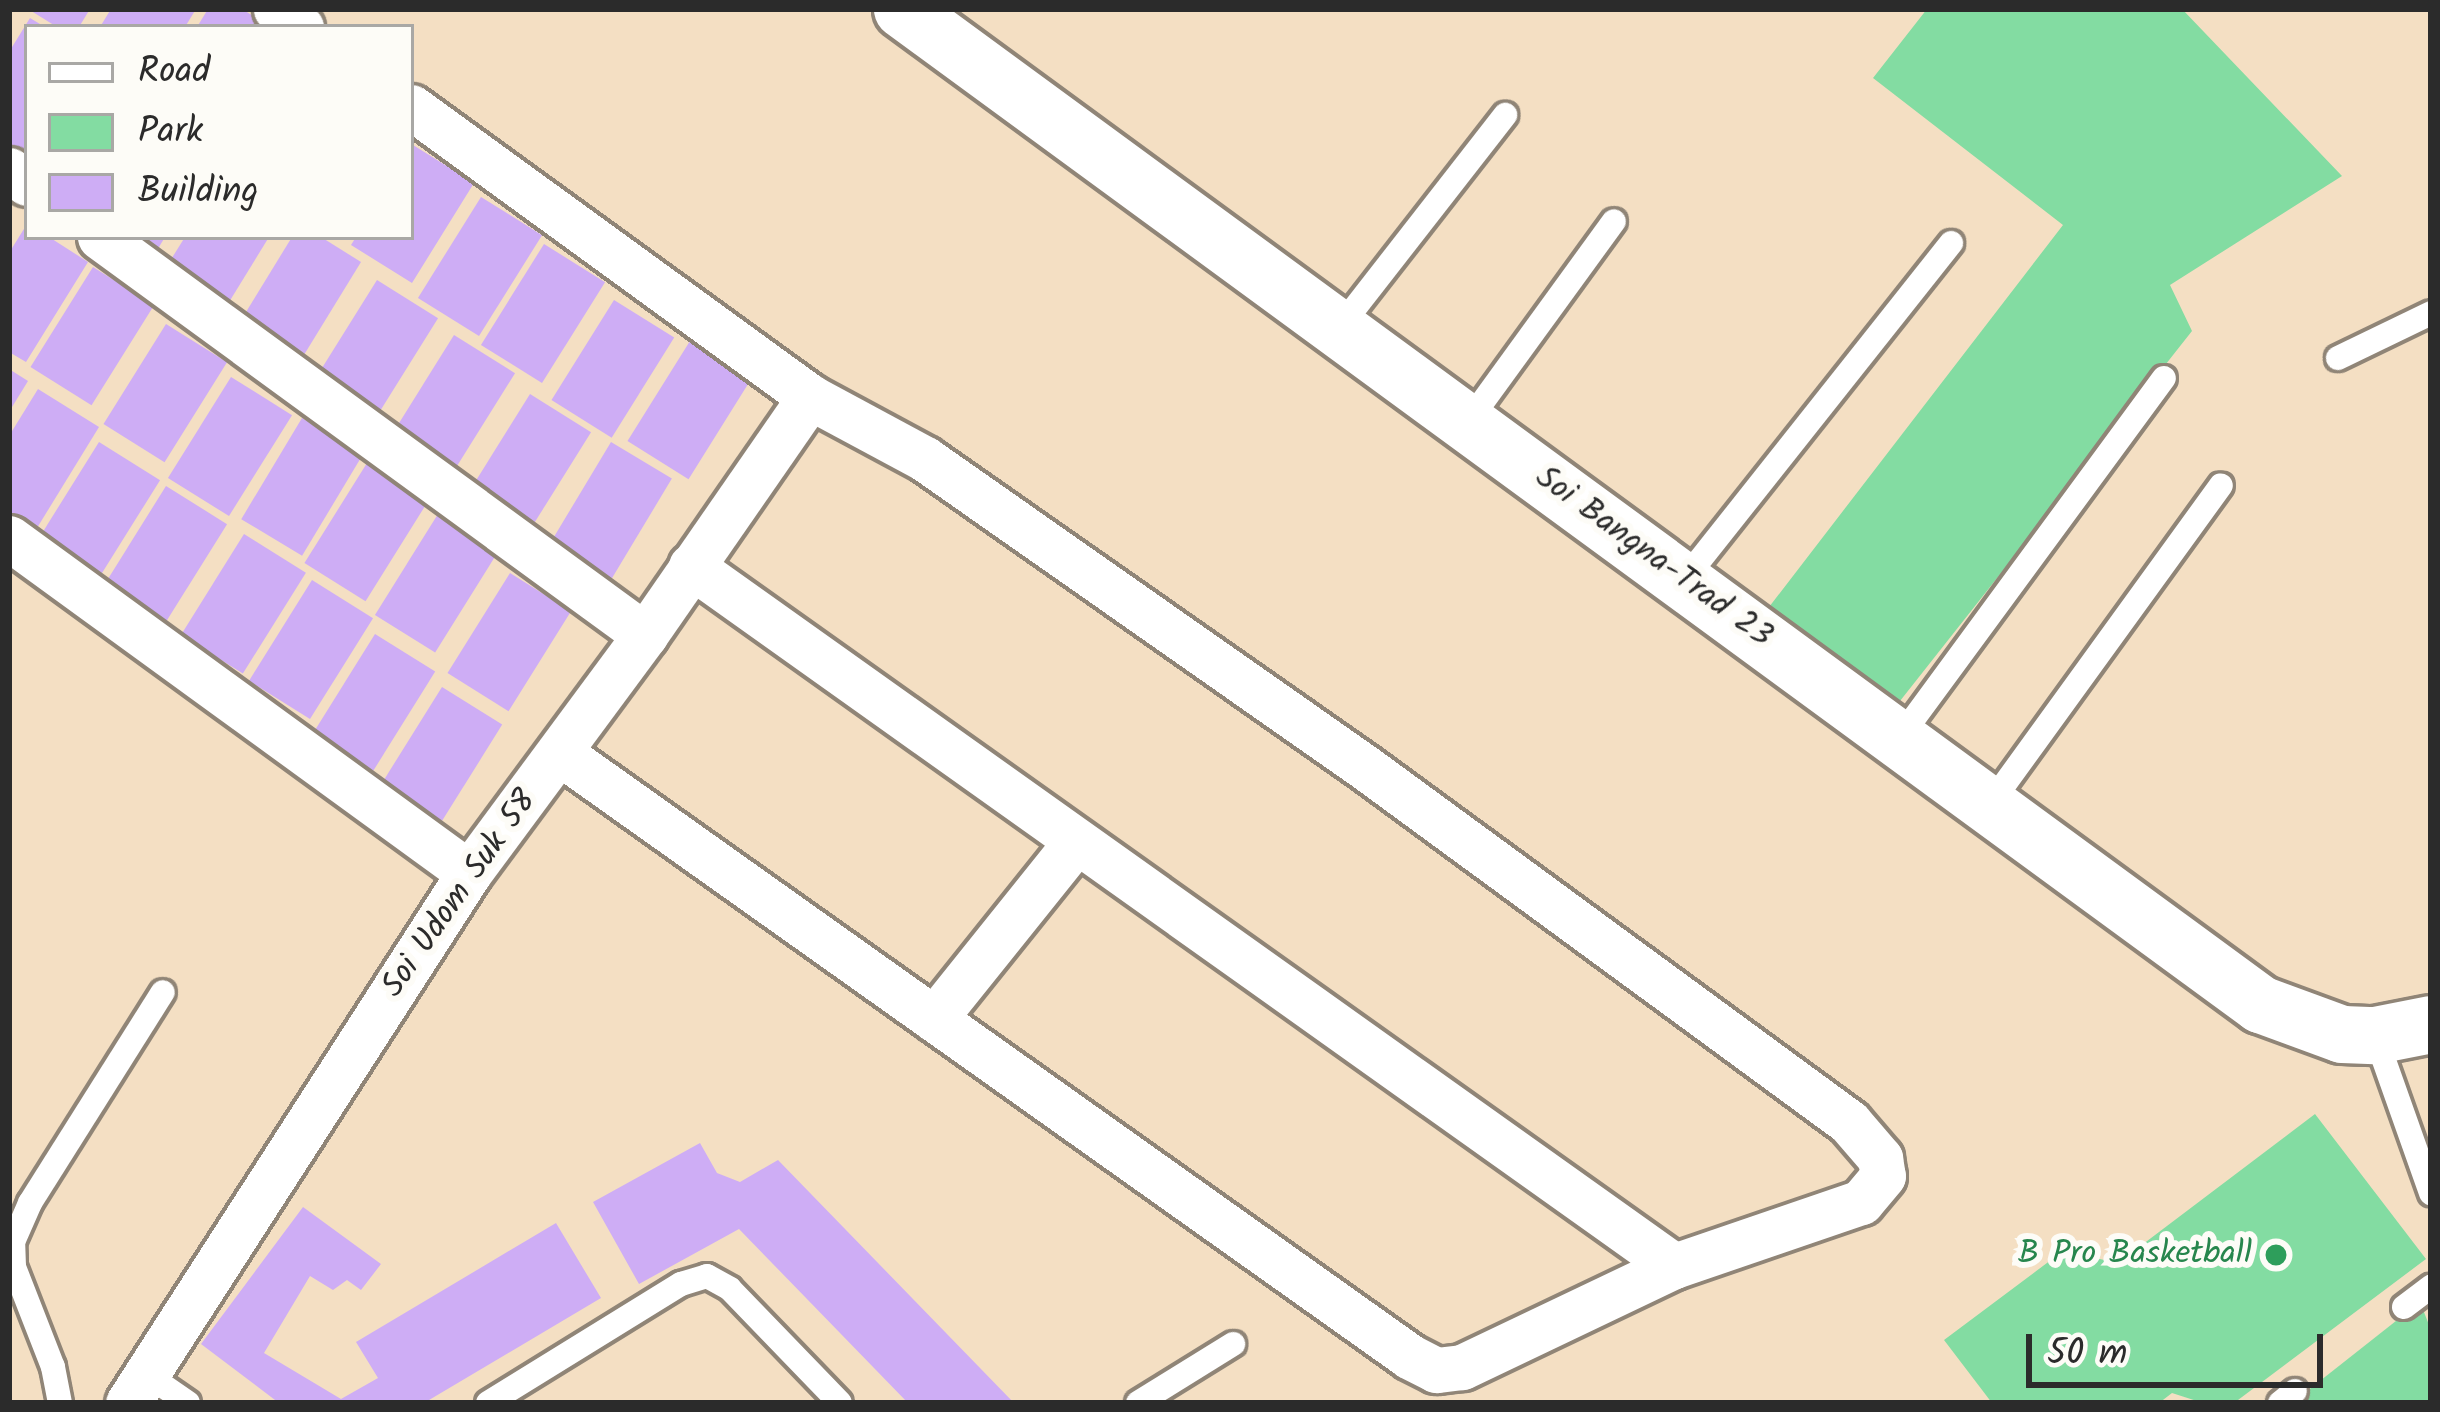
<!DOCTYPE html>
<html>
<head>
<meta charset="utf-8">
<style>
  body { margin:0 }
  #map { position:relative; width:2440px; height:1412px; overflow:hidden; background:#f4dfc3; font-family:Kalam,sans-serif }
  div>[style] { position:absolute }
  .green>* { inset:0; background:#83dca2 }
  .building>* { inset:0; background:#ceadf5; transform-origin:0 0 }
  .roads { filter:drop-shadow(3px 0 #908577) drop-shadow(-3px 0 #908577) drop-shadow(0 3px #908577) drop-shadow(0 -3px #908577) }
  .service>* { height:24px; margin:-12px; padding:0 12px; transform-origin:12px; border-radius:12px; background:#fff }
  .minor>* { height:45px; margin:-22.5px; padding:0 22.5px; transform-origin:22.5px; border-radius:22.5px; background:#fff }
  .tertiary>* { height:57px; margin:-28.5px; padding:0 28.5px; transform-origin:28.5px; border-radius:28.5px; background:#fff }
  .dots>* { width:33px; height:33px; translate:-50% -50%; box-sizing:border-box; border:6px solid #fdfcf7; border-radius:50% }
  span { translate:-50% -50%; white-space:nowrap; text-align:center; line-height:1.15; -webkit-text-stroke:12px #fdfcf7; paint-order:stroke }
  .street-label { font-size:33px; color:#2b2b2b }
  .leisure-label { font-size:33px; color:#27864d }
  .right { translate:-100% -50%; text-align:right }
  .frame { position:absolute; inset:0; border:12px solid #2b2b2b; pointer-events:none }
  .legend { position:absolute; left:24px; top:24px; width:390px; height:216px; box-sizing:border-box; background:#fdfcf7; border:3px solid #a9a8a5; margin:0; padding:15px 21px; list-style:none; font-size:36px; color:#2b2b2b }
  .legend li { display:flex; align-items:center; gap:24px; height:60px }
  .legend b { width:60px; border:3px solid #a9a8a5 }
  .scale { position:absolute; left:2026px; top:1334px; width:297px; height:54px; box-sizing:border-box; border:6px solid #2b2b2b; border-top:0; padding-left:15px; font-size:36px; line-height:42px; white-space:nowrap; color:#2b2b2b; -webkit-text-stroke:9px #fdfcf7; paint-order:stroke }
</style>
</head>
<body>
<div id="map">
  <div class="green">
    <div style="clip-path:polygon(1927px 9px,2182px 9px,2342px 176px,2170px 285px,2192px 331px,1900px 701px,1766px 611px,2063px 225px,1873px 78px)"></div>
    <div style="clip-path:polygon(2315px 1114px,2426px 1259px,2234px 1403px,2203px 1403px,2172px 1393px,2159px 1403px,1992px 1403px,1944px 1340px,2063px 1251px,2118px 1263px)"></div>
    <div style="clip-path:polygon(2420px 1302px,2431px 1330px,2431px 1403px,2292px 1403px)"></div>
  </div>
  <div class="building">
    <div style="clip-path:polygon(28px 9px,90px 9px,79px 27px,57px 27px)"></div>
    <div style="clip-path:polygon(111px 9px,196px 9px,185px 27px,100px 27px)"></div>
    <div style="clip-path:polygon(208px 9px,242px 9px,271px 27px,197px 27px)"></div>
    <div style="clip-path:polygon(30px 18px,45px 27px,27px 27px,27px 156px,9px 144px,9px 52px)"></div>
    <div style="clip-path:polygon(413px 145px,474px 183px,412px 283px,351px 245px,356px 237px,411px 237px)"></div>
    <div style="left:481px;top:197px;width:72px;height:119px;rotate:32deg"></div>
    <div style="clip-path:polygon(27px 224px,27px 237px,49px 237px,88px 262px,26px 362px,9px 352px,9px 253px)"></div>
    <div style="clip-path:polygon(120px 237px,165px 237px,153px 257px)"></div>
    <div style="clip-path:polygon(185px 237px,269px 237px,226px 307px,165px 269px)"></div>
    <div style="clip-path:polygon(292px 237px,321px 237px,361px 262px,299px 363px,238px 325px)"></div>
    <div style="left:544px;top:244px;width:72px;height:119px;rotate:32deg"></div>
    <div style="left:93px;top:267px;width:72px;height:118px;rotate:32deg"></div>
    <div style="left:377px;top:280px;width:72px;height:118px;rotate:32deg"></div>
    <div style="left:614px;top:300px;width:71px;height:118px;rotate:32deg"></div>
    <div style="left:166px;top:324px;width:72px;height:118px;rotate:32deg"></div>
    <div style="left:454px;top:335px;width:72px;height:119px;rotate:32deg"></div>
    <div style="left:690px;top:341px;width:72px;height:118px;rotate:32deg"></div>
    <div style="clip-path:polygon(9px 369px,28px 381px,9px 412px)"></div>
    <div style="left:231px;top:377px;width:72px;height:119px;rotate:32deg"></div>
    <div style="clip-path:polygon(38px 389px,99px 427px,37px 528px,9px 511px,9px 436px)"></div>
    <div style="left:530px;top:394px;width:72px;height:119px;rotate:32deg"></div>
    <div style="left:302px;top:418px;width:71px;height:118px;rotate:31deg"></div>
    <div style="left:99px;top:442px;width:72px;height:119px;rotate:32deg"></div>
    <div style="left:611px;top:442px;width:71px;height:119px;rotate:31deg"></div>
    <div style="left:367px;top:463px;width:72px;height:118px;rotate:32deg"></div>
    <div style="left:166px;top:486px;width:72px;height:119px;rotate:32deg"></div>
    <div style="left:438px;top:514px;width:71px;height:119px;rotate:32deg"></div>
    <div style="left:244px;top:534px;width:73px;height:119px;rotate:32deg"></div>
    <div style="left:510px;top:573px;width:72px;height:118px;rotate:32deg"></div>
    <div style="left:312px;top:580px;width:72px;height:119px;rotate:32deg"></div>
    <div style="left:375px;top:634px;width:71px;height:119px;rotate:32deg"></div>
    <div style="left:442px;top:687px;width:71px;height:119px;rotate:32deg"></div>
    <div style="clip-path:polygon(700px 1143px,717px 1173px,740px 1182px,778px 1160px,1014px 1403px,908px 1403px,739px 1229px,639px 1284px,593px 1202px)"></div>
    <div style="clip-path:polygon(303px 1207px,381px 1264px,361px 1290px,347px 1280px,333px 1290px,310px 1276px,264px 1353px,341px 1399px,378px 1378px,356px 1342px,556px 1223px,601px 1298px,424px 1403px,279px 1403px,201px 1344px)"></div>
  </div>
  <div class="roads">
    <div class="service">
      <div style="left:1340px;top:327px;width:269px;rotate:-52.1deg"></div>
      <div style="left:2338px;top:358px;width:103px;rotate:-25.8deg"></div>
      <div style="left:1468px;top:422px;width:248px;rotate:-54deg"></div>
      <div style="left:1684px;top:580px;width:430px;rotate:-51.6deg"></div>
      <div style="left:1898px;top:740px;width:449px;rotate:-53.7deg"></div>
      <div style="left:1988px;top:807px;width:397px;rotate:-54.1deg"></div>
      <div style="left:2375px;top:1035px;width:168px;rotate:70.5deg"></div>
      <div style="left:2404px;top:1307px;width:34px;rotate:-37deg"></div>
      <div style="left:146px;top:1374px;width:51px;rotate:34.6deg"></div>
      <div style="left:60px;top:1403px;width:37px;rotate:-101deg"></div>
      <div style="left:53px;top:1367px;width:107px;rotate:-111.3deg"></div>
      <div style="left:14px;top:1267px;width:25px;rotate:-92deg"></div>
      <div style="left:13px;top:1242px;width:43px;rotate:-66.4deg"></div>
      <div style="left:30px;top:1203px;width:249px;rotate:-57.8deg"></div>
      <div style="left:488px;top:1403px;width:227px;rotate:-31.7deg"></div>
      <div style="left:681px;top:1284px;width:27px;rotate:-17deg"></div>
      <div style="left:707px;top:1276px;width:26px;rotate:29deg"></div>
      <div style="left:730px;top:1289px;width:158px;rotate:46deg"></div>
      <div style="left:1138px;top:1403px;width:112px;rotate:-31.8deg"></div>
      <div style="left:2280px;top:1403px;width:19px;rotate:-39deg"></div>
    </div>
    <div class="minor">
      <div style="left:276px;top:9px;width:31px;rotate:36deg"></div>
      <div style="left:411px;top:107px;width:493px;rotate:36deg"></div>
      <div style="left:810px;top:397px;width:131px;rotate:28.3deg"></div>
      <div style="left:925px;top:459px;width:538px;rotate:35.02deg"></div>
      <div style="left:1366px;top:768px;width:599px;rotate:36.24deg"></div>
      <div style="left:1849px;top:1122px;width:48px;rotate:49.3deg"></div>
      <div style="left:1880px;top:1158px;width:18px;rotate:81deg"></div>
      <div style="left:1883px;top:1176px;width:34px;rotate:130deg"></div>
      <div style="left:1861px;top:1202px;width:198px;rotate:161.1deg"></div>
      <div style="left:1674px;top:1266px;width:235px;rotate:154.5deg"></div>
      <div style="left:1462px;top:1367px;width:26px;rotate:173deg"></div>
      <div style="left:1436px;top:1370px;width:30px;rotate:-153deg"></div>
      <div style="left:1409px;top:1356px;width:1041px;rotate:-144.62deg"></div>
      <div style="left:9px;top:170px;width:22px;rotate:36deg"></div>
      <div style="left:100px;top:237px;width:675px;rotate:36.14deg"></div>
      <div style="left:9px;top:538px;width:569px;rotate:36.06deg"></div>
      <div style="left:691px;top:566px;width:1207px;rotate:35.45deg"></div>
      <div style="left:934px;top:1019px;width:227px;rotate:-51.3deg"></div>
      <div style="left:128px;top:1403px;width:630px;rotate:-57.24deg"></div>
      <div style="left:469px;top:873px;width:296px;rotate:-53.5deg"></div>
      <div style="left:645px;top:635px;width:290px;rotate:-55.3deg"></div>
    </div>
    <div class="tertiary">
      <div style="left:902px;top:9px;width:1684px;rotate:36.23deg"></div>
      <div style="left:2260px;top:1004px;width:87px;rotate:20.1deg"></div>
      <div style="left:2342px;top:1034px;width:33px;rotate:2deg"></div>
      <div style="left:2375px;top:1035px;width:57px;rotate:-11.1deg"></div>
    </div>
  </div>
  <div class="dots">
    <div style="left:2276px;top:1255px;background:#2e9e5b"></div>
  </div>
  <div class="street-label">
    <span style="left:1653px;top:558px;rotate:36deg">Soi Bangna-Trad 23</span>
    <span style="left:460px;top:894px;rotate:-55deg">Soi Udom Suk 58</span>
  </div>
  <div class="leisure-label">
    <span class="right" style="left:2252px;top:1255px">B Pro Basketball</span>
  </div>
  <div class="frame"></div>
  <ul class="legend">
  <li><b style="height:15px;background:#fff"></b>Road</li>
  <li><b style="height:33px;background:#83dca2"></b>Park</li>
  <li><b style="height:33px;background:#ceadf5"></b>Building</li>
  </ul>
  <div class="scale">50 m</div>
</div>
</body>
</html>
